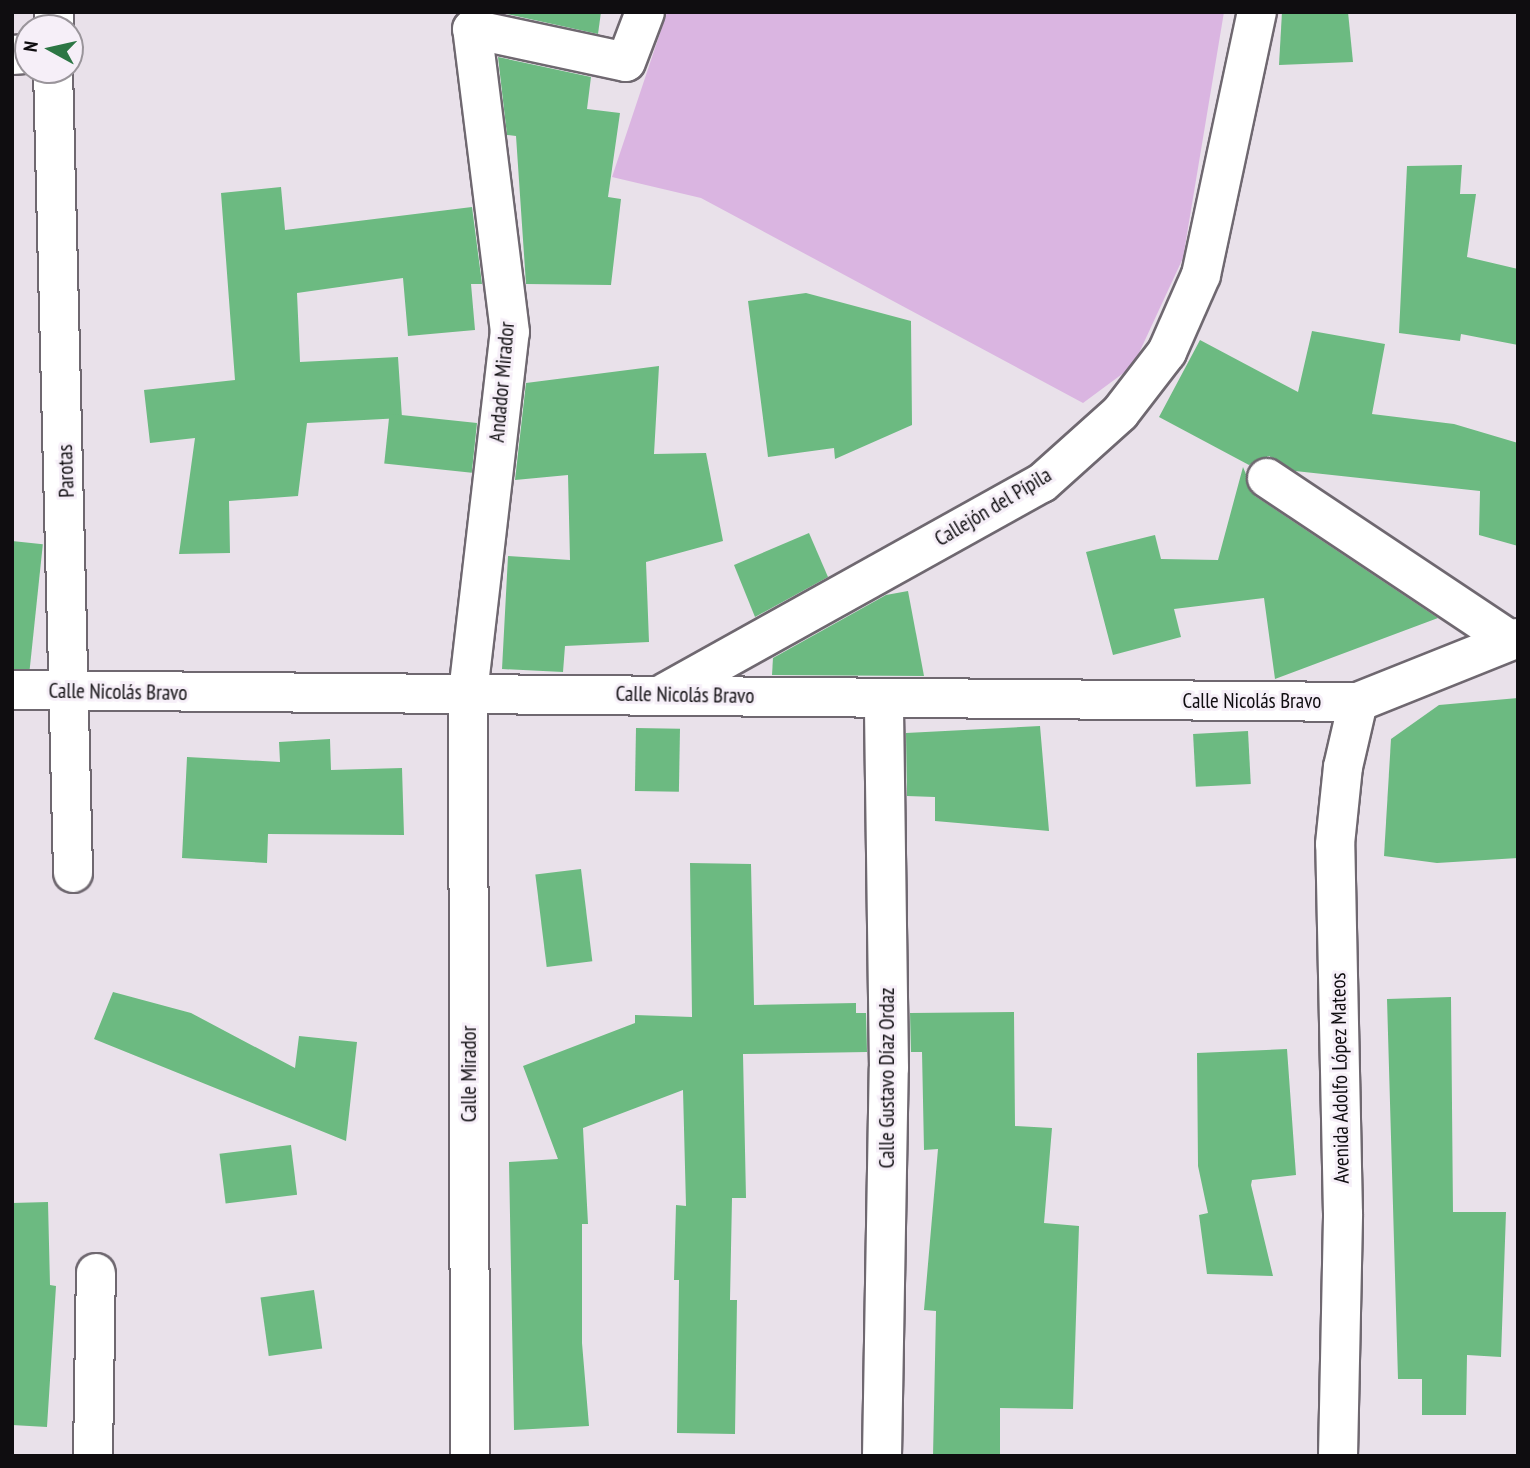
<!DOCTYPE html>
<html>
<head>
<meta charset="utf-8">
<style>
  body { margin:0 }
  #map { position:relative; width:1530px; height:1468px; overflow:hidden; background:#e9e1ea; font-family:"PT Sans Narrow",sans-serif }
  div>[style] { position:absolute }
  .green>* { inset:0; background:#dab5e1 }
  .building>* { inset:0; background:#6cba81; transform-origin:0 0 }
  .roads { filter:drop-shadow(2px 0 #6f6870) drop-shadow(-2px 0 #6f6870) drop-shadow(0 2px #6f6870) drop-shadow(0 -2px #6f6870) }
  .minor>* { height:38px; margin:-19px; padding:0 19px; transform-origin:19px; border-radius:19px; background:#fff }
  .tertiary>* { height:38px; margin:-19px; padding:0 19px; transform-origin:19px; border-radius:19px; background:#fff }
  span { translate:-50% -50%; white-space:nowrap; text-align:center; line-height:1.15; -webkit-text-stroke:6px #f6eff8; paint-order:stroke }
  .street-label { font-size:21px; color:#0f0d10 }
  .frame { position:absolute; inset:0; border:14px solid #0f0d10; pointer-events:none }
  .north { position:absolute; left:14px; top:14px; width:70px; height:70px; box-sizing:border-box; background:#f6eff8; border:2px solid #9a959b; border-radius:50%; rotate:278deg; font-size:19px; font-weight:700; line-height:28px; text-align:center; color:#0f0d10 }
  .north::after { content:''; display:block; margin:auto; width:24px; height:32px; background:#2c7644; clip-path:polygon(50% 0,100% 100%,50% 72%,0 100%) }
</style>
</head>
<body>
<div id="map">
  <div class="green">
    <div style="clip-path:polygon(667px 12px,1224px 12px,1183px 258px,1133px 366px,1083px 403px,701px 198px,612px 177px)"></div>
  </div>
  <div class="building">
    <div style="clip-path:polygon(498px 12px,601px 12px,598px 34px)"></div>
    <div style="clip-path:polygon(1282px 12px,1348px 12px,1353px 62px,1279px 65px)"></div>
    <div style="clip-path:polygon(498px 57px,591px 77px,587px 109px,620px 113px,608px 197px,621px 199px,611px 285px,526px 284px,516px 136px,507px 135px)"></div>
    <div style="clip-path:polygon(1462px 165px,1460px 194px,1476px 194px,1467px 257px,1518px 269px,1518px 345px,1461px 334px,1460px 341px,1399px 333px,1407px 166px)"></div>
    <div style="clip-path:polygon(281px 187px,285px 230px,472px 207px,482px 284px,471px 284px,475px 330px,408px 336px,403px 278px,297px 293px,300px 362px,398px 357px,402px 418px,307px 423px,298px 496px,229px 501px,230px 553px,179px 554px,195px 438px,150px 443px,144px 390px,235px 380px,221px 193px)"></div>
    <div style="clip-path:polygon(806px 293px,911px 321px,912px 425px,835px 459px,834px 448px,768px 457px,748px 301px)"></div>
    <div style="clip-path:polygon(1312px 331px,1385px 344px,1372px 414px,1454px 424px,1518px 443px,1518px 546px,1479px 535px,1480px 491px,1295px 471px,1269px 456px,1249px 465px,1159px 417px,1200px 340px,1298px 392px)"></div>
    <div style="clip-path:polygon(659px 366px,654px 454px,706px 453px,723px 541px,646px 562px,649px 642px,565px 646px,563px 672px,502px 669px,508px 556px,570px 560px,568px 475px,515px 480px,526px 383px)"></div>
    <div style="left:477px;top:423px;width:50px;height:88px;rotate:96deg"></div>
    <div style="clip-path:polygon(1243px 467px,1255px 496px,1438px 618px,1275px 679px,1264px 598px,1174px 609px,1181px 637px,1113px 655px,1086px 552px,1155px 535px,1161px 559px,1218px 560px)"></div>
    <div style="clip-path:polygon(809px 533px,828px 577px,755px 617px,734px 565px)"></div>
    <div style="left:12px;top:541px;width:31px;height:127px;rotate:6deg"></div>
    <div style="clip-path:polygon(908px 591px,924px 676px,772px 675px,773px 658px,886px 595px)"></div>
    <div style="clip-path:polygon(1518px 698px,1518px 858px,1437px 863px,1384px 856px,1391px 739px,1439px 705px)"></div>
    <div style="clip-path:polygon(1040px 726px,1049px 831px,935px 821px,935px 797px,907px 796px,906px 733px)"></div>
    <div style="left:636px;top:728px;width:44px;height:63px;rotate:1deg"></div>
    <div style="left:1248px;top:731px;width:53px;height:55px;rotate:87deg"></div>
    <div style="clip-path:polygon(330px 739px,331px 770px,402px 768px,404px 835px,268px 834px,267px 863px,182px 858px,187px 757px,280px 762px,279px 742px)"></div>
    <div style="clip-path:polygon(690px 863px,751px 864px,754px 1005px,856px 1003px,856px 1013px,866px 1013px,867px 1052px,743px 1054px,746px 1198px,732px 1198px,730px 1300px,737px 1300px,735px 1434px,677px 1433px,679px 1280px,674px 1280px,676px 1205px,686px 1206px,683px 1090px,583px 1128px,588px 1224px,582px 1224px,582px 1343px,589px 1426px,514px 1430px,509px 1162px,558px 1159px,523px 1066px,635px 1023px,635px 1015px,692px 1017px)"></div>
    <div style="left:581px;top:869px;width:93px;height:46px;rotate:83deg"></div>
    <div style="clip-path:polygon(113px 992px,191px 1013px,295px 1068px,299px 1036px,357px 1042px,346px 1141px,94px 1039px)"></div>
    <div style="clip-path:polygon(1451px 997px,1453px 1212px,1506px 1212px,1501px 1357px,1467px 1355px,1466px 1415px,1422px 1415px,1422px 1379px,1398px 1379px,1387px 999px)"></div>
    <div style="clip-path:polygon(1014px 1012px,1015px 1126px,1052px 1128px,1044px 1223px,1079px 1226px,1073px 1409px,1000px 1408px,1000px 1456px,933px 1456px,936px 1311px,924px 1310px,938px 1149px,924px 1150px,922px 1052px,911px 1052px,910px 1013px)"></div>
    <div style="clip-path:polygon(1287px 1049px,1296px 1175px,1252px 1180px,1251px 1185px,1273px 1276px,1207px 1274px,1199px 1215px,1208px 1213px,1198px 1166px,1197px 1053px)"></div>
    <div style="left:291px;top:1145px;width:50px;height:72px;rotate:83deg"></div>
    <div style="clip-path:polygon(48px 1202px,50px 1285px,56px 1286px,47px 1427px,12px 1425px,12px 1203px)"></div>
    <div style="left:314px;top:1290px;width:59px;height:54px;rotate:82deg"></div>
  </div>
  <div class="roads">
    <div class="minor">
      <div style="left:54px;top:28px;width:16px;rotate:-90deg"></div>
      <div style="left:12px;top:55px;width:16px;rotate:-4deg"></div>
      <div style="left:53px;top:70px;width:803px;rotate:88.57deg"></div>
      <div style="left:1267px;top:478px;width:292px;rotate:33.7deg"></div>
      <div style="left:12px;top:690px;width:1346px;rotate:0.51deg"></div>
      <div style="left:666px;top:692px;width:430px;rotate:-29.1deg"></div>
      <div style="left:1042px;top:483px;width:105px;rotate:-41.9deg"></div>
      <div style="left:1120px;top:413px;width:77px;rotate:-52.4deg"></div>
      <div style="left:1167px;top:352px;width:84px;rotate:-66.2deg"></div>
      <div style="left:1201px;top:275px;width:269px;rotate:-78deg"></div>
      <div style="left:93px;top:1456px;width:183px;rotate:-89.1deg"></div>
      <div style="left:470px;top:1456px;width:763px;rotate:-90.15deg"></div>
      <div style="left:468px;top:693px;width:363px;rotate:-83.4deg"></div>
      <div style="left:510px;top:332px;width:305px;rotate:-97.1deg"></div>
      <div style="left:472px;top:29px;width:157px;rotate:12.1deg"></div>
      <div style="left:626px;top:62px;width:53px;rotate:-69.2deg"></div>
      <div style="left:882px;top:1456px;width:388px;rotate:-89deg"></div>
      <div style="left:889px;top:1068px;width:368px;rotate:-90.8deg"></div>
    </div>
    <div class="tertiary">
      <div style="left:1338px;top:1456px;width:242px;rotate:-88.8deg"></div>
      <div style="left:1343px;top:1214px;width:370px;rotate:-91.2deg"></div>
      <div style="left:1335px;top:844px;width:77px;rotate:-84.1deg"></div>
      <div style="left:1343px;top:767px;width:67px;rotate:-77deg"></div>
      <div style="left:1358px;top:702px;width:172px;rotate:-21.8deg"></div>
    </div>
  </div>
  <div class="street-label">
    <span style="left:502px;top:382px;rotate:-85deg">Andador Mirador</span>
    <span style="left:66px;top:471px;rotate:-92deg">Parotas</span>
    <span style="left:993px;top:507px;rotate:-31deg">Callejón del Pípila</span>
    <span style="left:118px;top:692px;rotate:1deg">Calle Nicolás Bravo</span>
    <span style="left:685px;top:695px;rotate:1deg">Calle Nicolás Bravo</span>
    <span style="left:1252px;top:701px">Calle Nicolás Bravo</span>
    <span style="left:469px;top:1074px;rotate:-90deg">Calle Mirador</span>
    <span style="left:887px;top:1078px;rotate:-90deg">Calle Gustavo Díaz Ordaz</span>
    <span style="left:1340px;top:1078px;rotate:-91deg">Avenida Adolfo López Mateos</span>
  </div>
  <div class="frame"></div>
  <div class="north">N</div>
</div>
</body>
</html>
